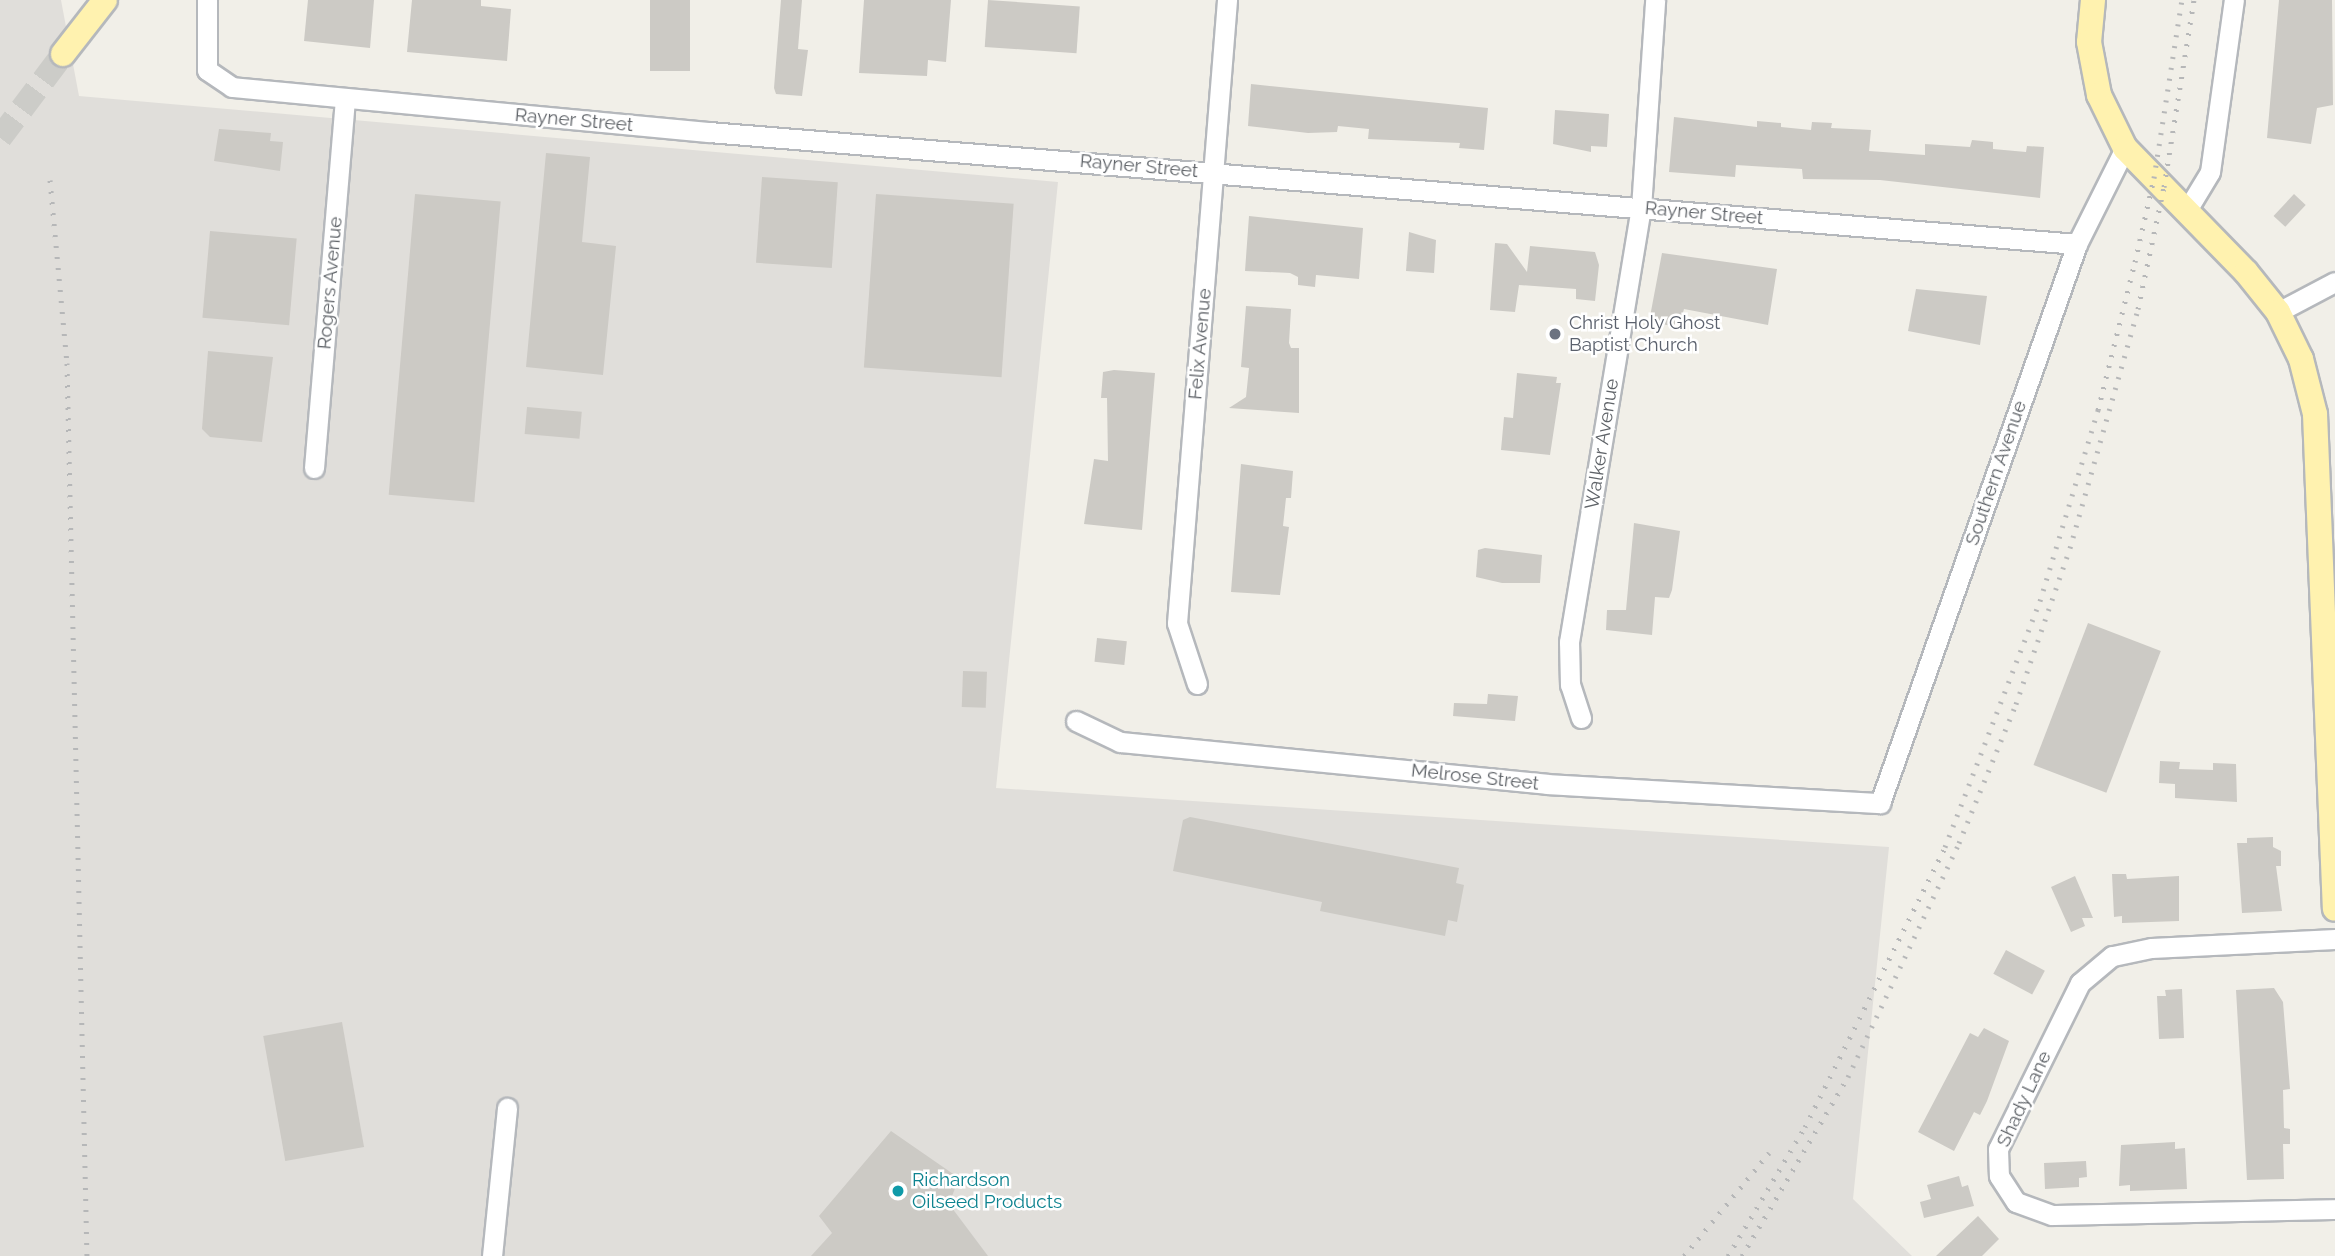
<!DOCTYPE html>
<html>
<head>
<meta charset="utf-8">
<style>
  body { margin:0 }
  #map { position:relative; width:2335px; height:1256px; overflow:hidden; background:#f1efe8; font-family:Raleway,sans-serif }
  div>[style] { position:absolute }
  .industrial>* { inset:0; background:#e0deda }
  .building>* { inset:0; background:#cccac5; transform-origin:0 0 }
  .major-tunnel>* { height:24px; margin-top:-12px; transform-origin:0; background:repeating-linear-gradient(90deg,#ccccc8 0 24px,transparent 0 36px) }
  .roads { filter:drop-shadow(2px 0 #b5b8bc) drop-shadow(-2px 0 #b5b8bc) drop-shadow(0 2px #b5b8bc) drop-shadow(0 -2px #b5b8bc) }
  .minor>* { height:19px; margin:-9.5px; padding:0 9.5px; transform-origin:9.5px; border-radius:9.5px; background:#fff }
  .major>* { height:24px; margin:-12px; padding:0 12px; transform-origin:12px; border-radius:12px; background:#fff2af }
  .rail>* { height:5px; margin-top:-2.5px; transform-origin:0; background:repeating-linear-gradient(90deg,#b6b7b8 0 2px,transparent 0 11px) }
  .dots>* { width:19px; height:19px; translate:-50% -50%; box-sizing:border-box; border:4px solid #fff; border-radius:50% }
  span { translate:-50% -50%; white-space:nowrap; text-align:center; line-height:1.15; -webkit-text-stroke:5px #fff; paint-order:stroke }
  .street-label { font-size:19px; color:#5f6368 }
  .worship-label { font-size:19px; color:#5b616d }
  .left { translate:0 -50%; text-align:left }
  .culture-label { font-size:19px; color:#0d838f }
</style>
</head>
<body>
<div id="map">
  <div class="industrial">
    <div style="clip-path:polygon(0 0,61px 0,79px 96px,1058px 182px,996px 788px,1889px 847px,1853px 1199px,1912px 1256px,0 1256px)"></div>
  </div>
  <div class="building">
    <div style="clip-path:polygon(308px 0,374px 0,370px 48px,304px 41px)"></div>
    <div style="clip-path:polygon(412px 0,481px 0,481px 6px,511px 9px,507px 61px,407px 52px)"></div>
    <div style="left:650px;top:0;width:40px;height:71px"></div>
    <div style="clip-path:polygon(781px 0,802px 0,798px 49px,808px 50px,802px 96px,776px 94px,774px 88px)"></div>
    <div style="clip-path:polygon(864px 0,951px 0,946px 62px,928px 60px,927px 76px,859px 73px)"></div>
    <div style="left:988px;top:0;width:92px;height:47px;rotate:4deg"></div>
    <div style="clip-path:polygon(2279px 0,2332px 0,2333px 105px,2317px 108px,2311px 144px,2267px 138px)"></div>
    <div style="clip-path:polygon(1251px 84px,1488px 108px,1484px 150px,1459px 148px,1460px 143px,1368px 139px,1369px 129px,1338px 126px,1337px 132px,1308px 133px,1248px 126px)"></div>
    <div style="clip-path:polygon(1555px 110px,1609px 114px,1607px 147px,1591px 146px,1591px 152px,1553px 144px)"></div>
    <div style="clip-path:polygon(1674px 117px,1757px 127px,1757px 121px,1781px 123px,1781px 127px,1811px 130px,1812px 122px,1832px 123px,1831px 128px,1871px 130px,1869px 151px,1925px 155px,1925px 144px,1970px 147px,1972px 140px,1993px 142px,1993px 149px,2026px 152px,2027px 146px,2044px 147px,2040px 198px,1880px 180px,1803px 179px,1802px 169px,1736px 165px,1735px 177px,1669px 172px)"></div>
    <div style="clip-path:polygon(219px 129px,271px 133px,270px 141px,283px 142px,280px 171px,214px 161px)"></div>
    <div style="clip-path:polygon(546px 153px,590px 157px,582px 242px,616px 246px,603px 375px,526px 367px)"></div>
    <div style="left:762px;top:177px;width:76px;height:86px;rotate:4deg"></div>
    <div style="left:415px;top:194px;width:86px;height:302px;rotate:5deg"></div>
    <div style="left:876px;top:194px;width:138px;height:174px;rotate:4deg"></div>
    <div style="left:2294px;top:194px;width:16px;height:30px;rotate:43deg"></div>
    <div style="clip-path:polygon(1249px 216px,1363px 228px,1359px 279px,1316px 275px,1315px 287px,1298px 285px,1298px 277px,1290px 273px,1245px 271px)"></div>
    <div style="left:210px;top:231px;width:87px;height:87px;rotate:5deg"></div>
    <div style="clip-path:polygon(1409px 232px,1436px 240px,1434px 273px,1406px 271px)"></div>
    <div style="clip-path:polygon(1495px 243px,1507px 244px,1527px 272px,1530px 246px,1595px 252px,1599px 265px,1595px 301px,1576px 299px,1576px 289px,1519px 285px,1515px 312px,1490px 310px)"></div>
    <div style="clip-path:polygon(1662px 253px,1777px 269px,1768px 325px,1684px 309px,1679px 327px,1649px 322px)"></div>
    <div style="clip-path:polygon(1916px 289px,1987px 296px,1980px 345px,1908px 331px)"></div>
    <div style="clip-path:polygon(1246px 306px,1291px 309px,1289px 343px,1291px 348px,1299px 348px,1299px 413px,1229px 408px,1246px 397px,1249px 368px,1241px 367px)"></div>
    <div style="clip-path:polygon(208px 351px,273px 357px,262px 442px,210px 437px,202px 429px)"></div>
    <div style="clip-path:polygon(1114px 370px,1155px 373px,1142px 530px,1084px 524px,1094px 459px,1108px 461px,1107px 398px,1101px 398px,1103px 372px)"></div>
    <div style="clip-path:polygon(1517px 373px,1557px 377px,1556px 383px,1561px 383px,1550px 455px,1501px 450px,1504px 417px,1513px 418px)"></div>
    <div style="left:527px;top:407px;width:55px;height:27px;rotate:5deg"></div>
    <div style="clip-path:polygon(1241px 464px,1293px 471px,1291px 498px,1286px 498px,1283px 526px,1289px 527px,1280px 595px,1231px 592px)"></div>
    <div style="clip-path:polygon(1634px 523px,1680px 531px,1672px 590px,1669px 598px,1655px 597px,1652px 635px,1606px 630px,1607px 610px,1626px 610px)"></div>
    <div style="clip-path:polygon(1485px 548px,1542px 555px,1540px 583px,1502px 583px,1476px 577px,1478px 550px)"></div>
    <div style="left:2088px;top:623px;width:78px;height:152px;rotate:21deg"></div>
    <div style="left:1097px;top:638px;width:30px;height:24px;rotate:6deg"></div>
    <div style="left:963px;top:671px;width:24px;height:36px;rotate:2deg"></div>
    <div style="clip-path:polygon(1488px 694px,1518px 696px,1515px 721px,1453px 716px,1454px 703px,1487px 704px)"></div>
    <div style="clip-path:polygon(2160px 761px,2180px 762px,2179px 769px,2213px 770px,2213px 763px,2236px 764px,2237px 802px,2175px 798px,2175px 784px,2159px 783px)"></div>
    <div style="clip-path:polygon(1190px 817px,1459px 868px,1456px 883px,1464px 885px,1457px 922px,1448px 920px,1445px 936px,1320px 911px,1322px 902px,1173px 871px,1183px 820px)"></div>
    <div style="clip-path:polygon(2273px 837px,2273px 847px,2281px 851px,2281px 866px,2276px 866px,2282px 911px,2242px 913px,2237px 843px,2247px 843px,2247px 838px)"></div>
    <div style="clip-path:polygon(2112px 874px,2126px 874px,2127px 879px,2179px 876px,2179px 921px,2122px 923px,2122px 916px,2114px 917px)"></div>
    <div style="clip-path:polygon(2075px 876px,2093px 918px,2082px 918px,2085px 926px,2071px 932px,2051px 887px)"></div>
    <div style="left:2006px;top:950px;width:44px;height:27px;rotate:28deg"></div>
    <div style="clip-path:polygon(2274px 988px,2283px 1002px,2290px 1089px,2283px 1090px,2284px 1128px,2290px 1129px,2290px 1144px,2283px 1144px,2284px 1179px,2247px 1180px,2236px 990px)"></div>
    <div style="clip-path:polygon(2182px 989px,2184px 1038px,2159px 1039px,2157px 996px,2166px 996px,2165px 990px)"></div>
    <div style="left:342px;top:1022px;width:127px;height:80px;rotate:80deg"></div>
    <div style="clip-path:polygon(1984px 1028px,2009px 1041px,1987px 1101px,1980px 1115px,1974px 1112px,1954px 1151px,1918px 1132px,1970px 1033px,1978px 1037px)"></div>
    <div style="clip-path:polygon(891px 1131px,959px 1178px,949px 1204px,988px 1256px,811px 1256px,832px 1233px,819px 1216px)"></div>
    <div style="clip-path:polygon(2175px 1142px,2175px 1149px,2185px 1148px,2187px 1189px,2130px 1191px,2130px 1185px,2119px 1186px,2121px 1145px)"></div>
    <div style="clip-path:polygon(2086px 1161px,2087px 1177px,2079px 1178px,2079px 1187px,2045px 1189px,2044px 1163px)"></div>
    <div style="clip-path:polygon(1959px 1176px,1962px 1187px,1968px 1185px,1974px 1206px,1924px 1218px,1920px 1202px,1931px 1199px,1927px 1185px)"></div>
    <div style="clip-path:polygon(1978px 1216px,1999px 1239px,1982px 1256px,1936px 1256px)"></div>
  </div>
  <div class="major-tunnel">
    <div style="left:0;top:138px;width:105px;rotate:-53.1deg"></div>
  </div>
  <div class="roads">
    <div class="minor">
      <div style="left:207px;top:0;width:70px;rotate:90deg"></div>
      <div style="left:207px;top:70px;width:30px;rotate:34deg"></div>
      <div style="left:232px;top:87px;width:479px;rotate:5.4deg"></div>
      <div style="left:709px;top:132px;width:1373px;rotate:4.68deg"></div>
      <div style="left:2187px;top:210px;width:44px;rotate:-58.8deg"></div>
      <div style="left:2210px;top:172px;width:174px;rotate:-82.1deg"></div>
      <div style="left:2278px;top:312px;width:64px;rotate:-27.8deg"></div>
      <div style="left:314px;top:468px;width:370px;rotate:-85.2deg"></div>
      <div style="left:1197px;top:684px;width:64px;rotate:-108.2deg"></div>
      <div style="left:1177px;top:623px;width:625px;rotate:-85.41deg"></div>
      <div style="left:1581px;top:718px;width:35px;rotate:-108deg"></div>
      <div style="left:1570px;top:685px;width:43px;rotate:-91.3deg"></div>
      <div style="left:1569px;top:642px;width:440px;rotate:-80.6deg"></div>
      <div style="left:1641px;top:208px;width:208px;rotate:-86.1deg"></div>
      <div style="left:1076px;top:721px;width:49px;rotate:25.5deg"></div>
      <div style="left:1120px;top:742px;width:429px;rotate:5.6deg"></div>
      <div style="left:1547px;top:784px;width:334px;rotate:3.3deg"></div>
      <div style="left:1880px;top:803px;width:593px;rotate:-70.59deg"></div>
      <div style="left:2077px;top:244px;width:107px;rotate:-63.4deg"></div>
      <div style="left:2335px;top:939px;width:184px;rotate:177.2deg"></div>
      <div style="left:2151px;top:948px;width:40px;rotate:168deg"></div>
      <div style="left:2112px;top:956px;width:42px;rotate:139.8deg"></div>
      <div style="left:2080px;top:983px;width:185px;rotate:116.3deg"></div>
      <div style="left:1998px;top:1149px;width:27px;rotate:88deg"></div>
      <div style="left:1999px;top:1176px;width:31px;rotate:57deg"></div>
      <div style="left:2016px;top:1202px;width:38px;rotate:20deg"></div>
      <div style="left:2052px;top:1215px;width:283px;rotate:-1.2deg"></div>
      <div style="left:492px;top:1256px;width:149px;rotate:-84.2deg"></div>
    </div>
    <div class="major">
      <div style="left:2093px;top:0;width:42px;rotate:95.4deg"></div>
      <div style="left:2089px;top:42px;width:54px;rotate:79.3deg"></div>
      <div style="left:2099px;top:95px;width:59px;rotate:63.9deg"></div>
      <div style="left:2125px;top:148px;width:173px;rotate:45.7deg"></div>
      <div style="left:2246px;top:272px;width:51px;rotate:51.3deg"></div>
      <div style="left:2278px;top:312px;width:52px;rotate:63.9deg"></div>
      <div style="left:2301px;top:359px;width:57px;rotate:75.7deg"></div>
      <div style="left:2315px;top:414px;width:495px;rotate:87.7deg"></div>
      <div style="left:63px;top:54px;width:68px;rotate:-52.1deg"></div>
    </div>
  </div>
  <div class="rail">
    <div style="left:50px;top:180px;width:184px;rotate:84.7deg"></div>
    <div style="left:67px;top:363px;width:893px;rotate:88.72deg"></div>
    <div style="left:1684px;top:1256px;width:134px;rotate:-50.5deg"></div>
    <div style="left:1728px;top:1256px;width:150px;rotate:-59.2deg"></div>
    <div style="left:1805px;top:1127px;width:313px;rotate:-63.4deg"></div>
    <div style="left:1945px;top:847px;width:264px;rotate:-68.9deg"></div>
    <div style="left:2040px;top:601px;width:200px;rotate:-73.1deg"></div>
    <div style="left:2098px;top:410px;width:153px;rotate:-76deg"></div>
    <div style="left:2135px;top:262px;width:86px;rotate:-77.3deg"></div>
    <div style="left:2154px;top:178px;width:180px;rotate:-81.1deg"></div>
    <div style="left:1742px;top:1256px;width:208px;rotate:-59.4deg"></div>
    <div style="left:1848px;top:1077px;width:259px;rotate:-64.6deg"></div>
    <div style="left:1959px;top:843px;width:150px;rotate:-67.7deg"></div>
    <div style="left:2016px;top:704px;width:165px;rotate:-70.9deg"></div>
    <div style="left:2070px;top:548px;width:248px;rotate:-74.1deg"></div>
    <div style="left:2138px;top:309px;width:125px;rotate:-78deg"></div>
    <div style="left:2164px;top:187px;width:189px;rotate:-80.9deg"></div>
  </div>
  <div class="dots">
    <div style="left:1555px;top:334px;background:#6b7280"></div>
    <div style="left:898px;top:1191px;background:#0f9aa8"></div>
  </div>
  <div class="street-label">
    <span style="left:574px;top:120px;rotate:5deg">Rayner Street</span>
    <span style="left:1139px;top:166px;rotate:5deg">Rayner Street</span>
    <span style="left:1704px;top:213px;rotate:5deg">Rayner Street</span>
    <span style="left:330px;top:283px;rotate:-85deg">Rogers Avenue</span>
    <span style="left:1200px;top:344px;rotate:-85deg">Felix Avenue</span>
    <span style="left:1602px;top:444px;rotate:-81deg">Walker Avenue</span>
    <span style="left:1996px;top:473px;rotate:-71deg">Southern Avenue</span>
    <span style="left:1475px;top:777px;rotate:6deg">Melrose Street</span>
    <span style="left:2024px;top:1099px;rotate:-65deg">Shady Lane</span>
  </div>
  <div class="worship-label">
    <span class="left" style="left:1569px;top:334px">Christ Holy Ghost<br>Baptist Church</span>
  </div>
  <div class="culture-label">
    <span class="left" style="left:912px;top:1191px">Richardson<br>Oilseed Products</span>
  </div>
</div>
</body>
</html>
